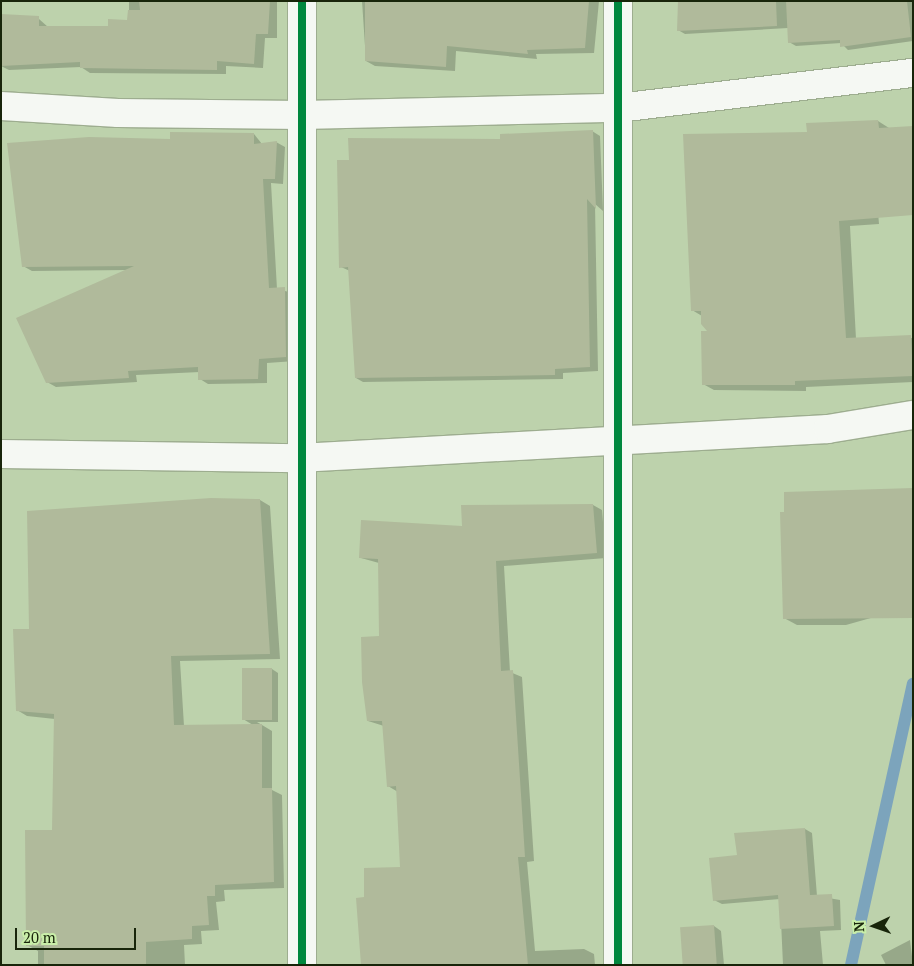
<!DOCTYPE html>
<html>
<head>
<meta charset="utf-8">
<style>
  body { margin:0 }
  #map { position:relative; width:914px; height:966px; overflow:hidden; background:#bdd2ac; font-family:"PT Serif",serif }
  div>[style] { position:absolute }
  .shadow>* { inset:0; background:#0003 }
  .stream>* { height:12px; margin:-6px; padding:0 6px; transform-origin:6px; border-radius:6px; background:#7ca4bc }
  .building>* { inset:0; background:#b0ba9b; transform-origin:0 0 }
  .roads { filter:drop-shadow(1px 0 #9dad8f) drop-shadow(-1px 0 #9dad8f) drop-shadow(0 1px #9dad8f) drop-shadow(0 -1px #9dad8f) }
  .minor>* { height:28px; margin:-14px; padding:0 14px; transform-origin:14px; border-radius:14px; background:#f5f8f3 }
  .cycleway>* { height:8px; margin:-4px; padding:0 4px; transform-origin:4px; border-radius:4px; background:#00873e }
  span { translate:-50% -50%; white-space:nowrap; text-align:center; line-height:1.15; -webkit-text-stroke:4px #c9eea9; paint-order:stroke }
  .frame { position:absolute; inset:0; border:2px solid #18250a; pointer-events:none }
  .north { position:absolute; left:849px; top:901px; width:50px; height:50px; -webkit-text-stroke:4px #c9eea9; paint-order:stroke; rotate:267deg; font-size:14px; font-weight:700; line-height:20px; text-align:center; color:#18250a }
  .north::after { content:''; display:block; margin:auto; width:18px; height:22px; background:#18250a; clip-path:polygon(50% 0,100% 100%,50% 72%,0 100%) }
  .scale { position:absolute; left:15px; top:928px; width:121px; height:22px; box-sizing:border-box; border:2px solid #18250a; border-top:0; padding-left:6px; font-size:15px; line-height:18px; white-space:nowrap; color:#18250a; -webkit-text-stroke:4px #c9eea9; paint-order:stroke }
</style>
</head>
<body>
<div id="map">
  <div class="shadow">
    <div style="clip-path:polygon(129px 1px,277px 1px,277px 38px,265px 38px,263px 68px,226px 66px,226px 74px,90px 73px,81px 67px,9px 70px,1px 66px,1px 19px,39px 19px,48px 27px,109px 27px,129px 21px)"></div>
    <div style="clip-path:polygon(362px 1px,599px 1px,594px 53px,536px 54px,537px 59px,456px 51px,455px 71px,375px 66px,366px 61px)"></div>
    <div style="clip-path:polygon(679px 1px,913px 1px,913px 41px,848px 50px,841px 43px,796px 46px,789px 42px,788px 28px,685px 34px,678px 30px)"></div>
    <div style="clip-path:polygon(878px 121px,889px 128px,877px 200px,879px 224px,850px 226px,856px 339px,913px 338px,913px 382px,806px 387px,806px 391px,714px 390px,703px 384px,710px 332px,702px 316px,692px 310px,808px 133px)"></div>
    <div style="clip-path:polygon(592px 131px,600px 136px,603px 211px,595px 204px,598px 371px,563px 373px,563px 379px,363px 382px,356px 378px,350px 271px,341px 267px,502px 140px)"></div>
    <div style="clip-path:polygon(254px 134px,262px 144px,276px 142px,285px 147px,283px 184px,271px 183px,277px 289px,293px 293px,295px 361px,267px 363px,267px 383px,208px 384px,200px 379px,200px 372px,136px 375px,137px 382px,56px 387px,47px 382px,128px 270px,32px 271px,23px 266px,171px 141px)"></div>
    <div style="clip-path:polygon(260px 500px,270px 506px,280px 659px,180px 661px,184px 726px,253px 725px,243px 719px,272px 669px,278px 673px,278px 722px,257px 722px,272px 731px,272px 790px,282px 795px,284px 888px,224px 890px,225px 901px,216px 902px,219px 930px,201px 931px,202px 944px,184px 945px,185px 965px,38px 965px,38px 951px,27px 945px,53px 832px,55px 719px,27px 716px,17px 710px,30px 630px)"></div>
    <div style="clip-path:polygon(593px 505px,602px 510px,606px 558px,504px 566px,510px 672px,522px 677px,534px 861px,527px 862px,535px 951px,584px 949px,594px 954px,595px 965px,362px 965px,365px 898px,402px 869px,398px 792px,388px 786px,384px 726px,368px 721px,381px 638px,379px 563px,361px 558px,464px 527px)"></div>
    <div style="clip-path:polygon(786px 513px,913px 606px,846px 625px,797px 625px,784px 618px)"></div>
    <div style="clip-path:polygon(805px 829px,812px 833px,817px 896px,840px 900px,841px 930px,820px 931px,823px 965px,783px 965px,780px 899px,722px 904px,714px 900px,739px 856px)"></div>
    <div style="clip-path:polygon(714px 926px,721px 931px,724px 965px,682px 965px)"></div>
    <div style="clip-path:polygon(910px 940px,913px 965px,886px 965px,881px 955px)"></div>
  </div>
  <div class="stream">
    <div style="left:851px;top:965px;width:288px;rotate:-77.6deg"></div>
  </div>
  <div class="building">
    <div style="clip-path:polygon(139px 1px,270px 1px,268px 34px,256px 34px,254px 64px,217px 61px,217px 70px,80px 68px,80px 62px,1px 66px,1px 14px,39px 16px,39px 26px,108px 26px,108px 19px,127px 20px,128px 10px,140px 10px)"></div>
    <div style="clip-path:polygon(365px 1px,589px 1px,585px 48px,527px 50px,528px 54px,447px 46px,446px 67px,365px 61px)"></div>
    <div style="clip-path:polygon(678px 1px,776px 1px,777px 26px,677px 31px)"></div>
    <div style="clip-path:polygon(786px 1px,907px 1px,911px 37px,840px 47px,840px 40px,788px 43px)"></div>
    <div style="clip-path:polygon(878px 120px,879px 128px,913px 126px,913px 215px,839px 221px,846px 338px,911px 335px,913px 376px,795px 381px,795px 385px,702px 385px,701px 331px,707px 331px,701px 324px,701px 311px,691px 311px,683px 134px,807px 132px,806px 123px)"></div>
    <div style="clip-path:polygon(593px 130px,596px 209px,587px 199px,590px 367px,555px 369px,555px 375px,355px 378px,348px 267px,339px 268px,337px 160px,349px 160px,348px 138px,500px 139px,500px 134px)"></div>
    <div style="clip-path:polygon(170px 132px,254px 133px,254px 144px,277px 141px,275px 179px,263px 179px,269px 288px,285px 287px,286px 357px,259px 359px,258px 379px,198px 380px,198px 367px,128px 371px,129px 378px,46px 383px,16px 318px,134px 266px,22px 267px,7px 143px,89px 137px,170px 139px)"></div>
    <div style="clip-path:polygon(913px 488px,913px 618px,783px 619px,780px 512px,784px 512px,784px 492px)"></div>
    <div style="clip-path:polygon(211px 498px,260px 499px,270px 654px,171px 656px,174px 725px,262px 724px,262px 788px,272px 788px,274px 882px,215px 885px,215px 896px,207px 896px,209px 925px,192px 926px,192px 939px,146px 942px,146px 965px,44px 965px,44px 946px,26px 946px,25px 830px,52px 830px,54px 714px,16px 711px,13px 629px,29px 629px,27px 511px)"></div>
    <div style="clip-path:polygon(593px 504px,597px 553px,496px 561px,501px 671px,513px 670px,525px 857px,518px 857px,528px 965px,361px 965px,356px 898px,364px 897px,364px 868px,400px 867px,396px 786px,387px 787px,382px 721px,367px 721px,362px 682px,361px 637px,379px 636px,378px 559px,359px 558px,361px 520px,462px 526px,461px 505px)"></div>
    <div style="left:242px;top:668px;width:30px;height:52px"></div>
    <div style="clip-path:polygon(805px 828px,810px 895px,832px 894px,834px 926px,780px 929px,778px 895px,713px 901px,709px 858px,737px 855px,734px 833px)"></div>
    <div style="left:714px;top:925px;width:40px;height:34px;rotate:86deg"></div>
  </div>
  <div class="roads">
    <div class="minor">
      <div style="left:1px;top:106px;width:117px;rotate:3.4deg"></div>
      <div style="left:118px;top:113px;width:184px;rotate:0.6deg"></div>
      <div style="left:302px;top:115px;width:316px;rotate:-1.3deg"></div>
      <div style="left:618px;top:108px;width:297px;rotate:-6.8deg"></div>
      <div style="left:1px;top:454px;width:298px;rotate:0.8deg"></div>
      <div style="left:299px;top:458px;width:530px;rotate:-3.14deg"></div>
      <div style="left:828px;top:429px;width:86px;rotate:-9.4deg"></div>
      <div style="left:302px;top:965px;width:964px;rotate:-90deg"></div>
      <div style="left:618px;top:965px;width:964px;rotate:-90deg"></div>
    </div>
  </div>
  <div class="cycleway">
    <div style="left:302px;top:965px;width:964px;rotate:-90deg"></div>
    <div style="left:618px;top:965px;width:964px;rotate:-90deg"></div>
  </div>
  <div class="frame"></div>
  <div class="north">N</div>
  <div class="scale">20 m</div>
</div>
</body>
</html>
